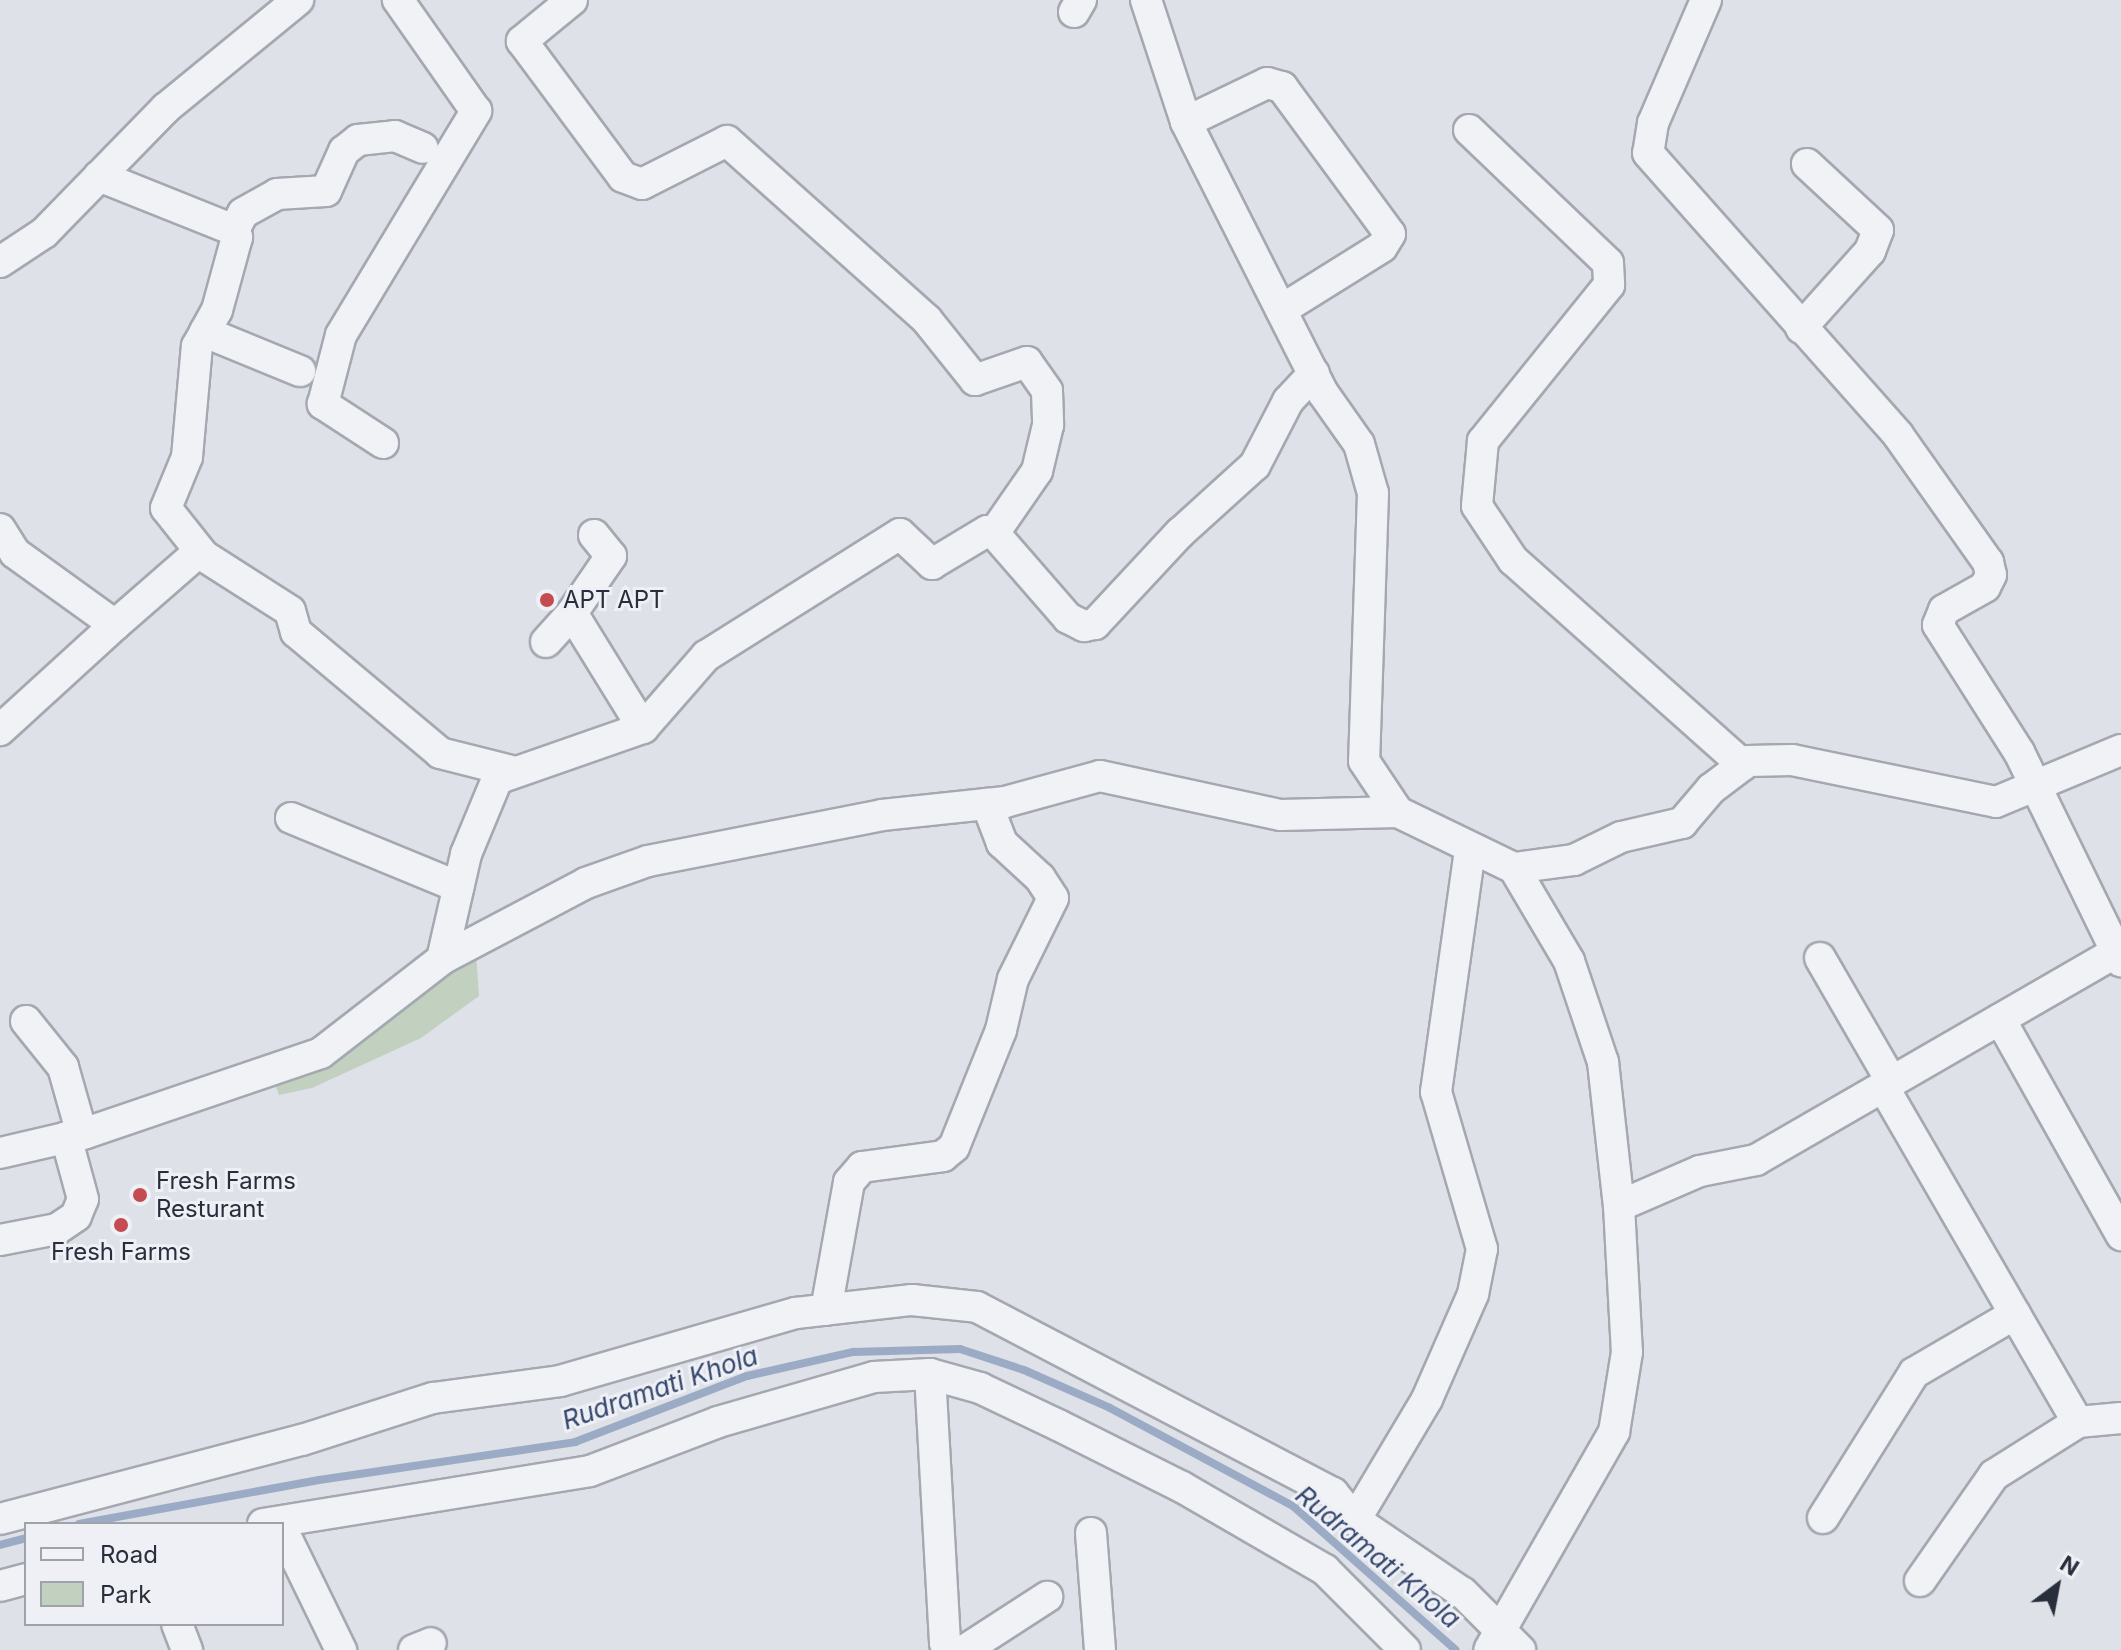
<!DOCTYPE html>
<html>
<head>
<meta charset="utf-8">
<style>
  body { margin:0 }
  #map { position:relative; width:2121px; height:1650px; overflow:hidden; background:#dee1e7; font-family:Inter,sans-serif }
  div>[style] { position:absolute }
  .green>* { inset:0; background:#c2d0c0 }
  .stream>* { height:8px; margin:-4px; padding:0 4px; transform-origin:4px; border-radius:4px; background:#9babc5 }
  .roads { filter:drop-shadow(2px 0 #a4a8b1) drop-shadow(-2px 0 #a4a8b1) drop-shadow(0 2px #a4a8b1) drop-shadow(0 -2px #a4a8b1) }
  .minor>* { height:30px; margin:-15px; padding:0 15px; transform-origin:15px; border-radius:15px; background:#f1f2f5 }
  .dots>* { width:22px; height:22px; translate:-50% -50%; box-sizing:border-box; border:4px solid #eef0f5; border-radius:50% }
  span { translate:-50% -50%; white-space:nowrap; text-align:center; line-height:1.15; -webkit-text-stroke:6px #eef0f5; paint-order:stroke }
  .poi-label { font-size:24px; color:#292e3d }
  .left { translate:0 -50%; text-align:left }
  .water-label { font-size:26px; color:#36486e; font-style:italic }
  .legend { position:absolute; left:24px; top:1522px; width:260px; height:104px; box-sizing:border-box; background:#eef0f5; border:2px solid #9fa2ab; margin:0; padding:10px 14px; list-style:none; font-size:24px; color:#292e3d }
  .legend li { display:flex; align-items:center; gap:16px; height:40px }
  .legend b { width:40px; border:2px solid #9fa2ab }
  .north { position:absolute; left:2017px; top:1546px; width:80px; height:80px; -webkit-text-stroke:6px #eef0f5; paint-order:stroke; rotate:32deg; font-size:22px; font-weight:700; line-height:32px; text-align:center; color:#292e3d }
  .north::after { content:''; display:block; margin:auto; width:28px; height:36px; background:#292e3d; clip-path:polygon(50% 0,100% 100%,50% 72%,0 100%) }
</style>
</head>
<body>
<div id="map">
  <div class="green">
    <div style="clip-path:polygon(476px 955px,479px 996px,421px 1038px,312px 1088px,279px 1095px,272px 1077px)"></div>
  </div>
  <div class="stream">
    <div style="left:79px;top:1524px;width:244px;rotate:-10.4deg"></div>
    <div style="left:319px;top:1480px;width:259px;rotate:-8.4deg"></div>
    <div style="left:575px;top:1442px;width:184px;rotate:-21deg"></div>
    <div style="left:747px;top:1376px;width:109px;rotate:-12.8deg"></div>
    <div style="left:853px;top:1352px;width:107px;rotate:-1.6deg"></div>
    <div style="left:960px;top:1349px;width:67px;rotate:18.2deg"></div>
    <div style="left:1024px;top:1370px;width:94px;rotate:23.8deg"></div>
    <div style="left:1110px;top:1408px;width:208px;rotate:28.2deg"></div>
    <div style="left:1293px;top:1506px;width:217px;rotate:41.5deg"></div>
    <div style="left:0;top:1545px;width:27px;rotate:-15deg"></div>
  </div>
  <div class="roads">
    <div class="minor">
      <div style="left:572px;top:0;width:65px;rotate:140.6deg"></div>
      <div style="left:522px;top:41px;width:169px;rotate:53.4deg"></div>
      <div style="left:623px;top:177px;width:20px;rotate:20deg"></div>
      <div style="left:642px;top:184px;width:95px;rotate:-26.8deg"></div>
      <div style="left:727px;top:141px;width:268px;rotate:41.8deg"></div>
      <div style="left:927px;top:320px;width:77px;rotate:51.3deg"></div>
      <div style="left:975px;top:380px;width:55px;rotate:-19.1deg"></div>
      <div style="left:1027px;top:362px;width:35px;rotate:55deg"></div>
      <div style="left:1047px;top:391px;width:34px;rotate:88deg"></div>
      <div style="left:1048px;top:425px;width:47px;rotate:103.4deg"></div>
      <div style="left:1037px;top:471px;width:75px;rotate:124.7deg"></div>
      <div style="left:1146px;top:0;width:128px;rotate:71.8deg"></div>
      <div style="left:1186px;top:122px;width:304px;rotate:63.2deg"></div>
      <div style="left:1323px;top:393px;width:62px;rotate:54.8deg"></div>
      <div style="left:1359px;top:444px;width:51px;rotate:74.1deg"></div>
      <div style="left:1373px;top:493px;width:268px;rotate:91.9deg"></div>
      <div style="left:1364px;top:761px;width:61px;rotate:56.3deg"></div>
      <div style="left:1398px;top:812px;width:129px;rotate:25.8deg"></div>
      <div style="left:1514px;top:868px;width:108px;rotate:59.4deg"></div>
      <div style="left:1569px;top:961px;width:107px;rotate:71.4deg"></div>
      <div style="left:1603px;top:1062px;width:145px;rotate:83.7deg"></div>
      <div style="left:1619px;top:1206px;width:146px;rotate:86.9deg"></div>
      <div style="left:1627px;top:1352px;width:81px;rotate:99.2deg"></div>
      <div style="left:1614px;top:1432px;width:251px;rotate:119.8deg"></div>
      <div style="left:1706px;top:0;width:134px;rotate:113.3deg"></div>
      <div style="left:1653px;top:123px;width:30px;rotate:99deg"></div>
      <div style="left:1648px;top:153px;width:377px;rotate:48.4deg"></div>
      <div style="left:1898px;top:435px;width:156px;rotate:54.7deg"></div>
      <div style="left:1988px;top:562px;width:13px;rotate:77deg"></div>
      <div style="left:1991px;top:575px;width:13px;rotate:117deg"></div>
      <div style="left:1985px;top:587px;width:47px;rotate:150.7deg"></div>
      <div style="left:1944px;top:610px;width:16px;rotate:112deg"></div>
      <div style="left:1938px;top:625px;width:151px;rotate:57.5deg"></div>
      <div style="left:2019px;top:752px;width:233px;rotate:64deg"></div>
      <div style="left:1074px;top:12px;width:14px;rotate:-60deg"></div>
      <div style="left:1186px;top:122px;width:90px;rotate:-25.7deg"></div>
      <div style="left:1267px;top:83px;width:16px;rotate:15deg"></div>
      <div style="left:1282px;top:87px;width:182px;rotate:53.7deg"></div>
      <div style="left:1390px;top:234px;width:15px;rotate:122deg"></div>
      <div style="left:1382px;top:247px;width:119px;rotate:148deg"></div>
      <div style="left:1469px;top:130px;width:192px;rotate:43.7deg"></div>
      <div style="left:1608px;top:263px;width:22px;rotate:87deg"></div>
      <div style="left:1609px;top:285px;width:201px;rotate:128.9deg"></div>
      <div style="left:1483px;top:441px;width:65px;rotate:95.3deg"></div>
      <div style="left:1477px;top:506px;width:65px;rotate:56.3deg"></div>
      <div style="left:1513px;top:560px;width:308px;rotate:41.7deg"></div>
      <div style="left:99px;top:176px;width:145px;rotate:21.8deg"></div>
      <div style="left:234px;top:230px;width:8px;rotate:67deg"></div>
      <div style="left:237px;top:237px;width:76px;rotate:105.3deg"></div>
      <div style="left:217px;top:310px;width:25px;rotate:119deg"></div>
      <div style="left:234px;top:230px;width:19px;rotate:-62deg"></div>
      <div style="left:243px;top:213px;width:39px;rotate:-29deg"></div>
      <div style="left:277px;top:194px;width:49px;rotate:-3.5deg"></div>
      <div style="left:326px;top:191px;width:44px;rotate:-65.8deg"></div>
      <div style="left:344px;top:151px;width:18px;rotate:-38deg"></div>
      <div style="left:358px;top:140px;width:37px;rotate:-6deg"></div>
      <div style="left:395px;top:136px;width:30px;rotate:23deg"></div>
      <div style="left:0;top:262px;width:53px;rotate:-33.4deg"></div>
      <div style="left:44px;top:233px;width:175px;rotate:-45.7deg"></div>
      <div style="left:166px;top:108px;width:171px;rotate:-39.3deg"></div>
      <div style="left:1801px;top:328px;width:103px;rotate:-48.1deg"></div>
      <div style="left:1870px;top:251px;width:22px;rotate:-69deg"></div>
      <div style="left:1878px;top:230px;width:97px;rotate:-137.1deg"></div>
      <div style="left:383px;top:443px;width:72px;rotate:-147deg"></div>
      <div style="left:323px;top:404px;width:71px;rotate:-75.4deg"></div>
      <div style="left:341px;top:335px;width:262px;rotate:-58.9deg"></div>
      <div style="left:476px;top:111px;width:136px;rotate:-125.1deg"></div>
      <div style="left:0;top:529px;width:28px;rotate:58deg"></div>
      <div style="left:15px;top:553px;width:123px;rotate:35.8deg"></div>
      <div style="left:115px;top:625px;width:156px;rotate:137.6deg"></div>
      <div style="left:594px;top:535px;width:27px;rotate:51deg"></div>
      <div style="left:611px;top:556px;width:69px;rotate:124.4deg"></div>
      <div style="left:572px;top:613px;width:135px;rotate:58.3deg"></div>
      <div style="left:204px;top:556px;width:61px;rotate:-128.4deg"></div>
      <div style="left:166px;top:508px;width:55px;rotate:-67.6deg"></div>
      <div style="left:187px;top:457px;width:111px;rotate:-84.9deg"></div>
      <div style="left:197px;top:346px;width:16px;rotate:-60deg"></div>
      <div style="left:205px;top:332px;width:103px;rotate:22.3deg"></div>
      <div style="left:115px;top:625px;width:105px;rotate:-41.1deg"></div>
      <div style="left:194px;top:556px;width:10px"></div>
      <div style="left:204px;top:556px;width:102px;rotate:32.6deg"></div>
      <div style="left:290px;top:611px;width:22px;rotate:74deg"></div>
      <div style="left:296px;top:632px;width:188px;rotate:40deg"></div>
      <div style="left:440px;top:753px;width:77px;rotate:14.2deg"></div>
      <div style="left:546px;top:642px;width:39px;rotate:-48deg"></div>
      <div style="left:291px;top:818px;width:181px;rotate:22.4deg"></div>
      <div style="left:1514px;top:868px;width:61px;rotate:-7.6deg"></div>
      <div style="left:1574px;top:860px;width:52px;rotate:-26.1deg"></div>
      <div style="left:1621px;top:837px;width:63px;rotate:-12.9deg"></div>
      <div style="left:1682px;top:823px;width:45px;rotate:-49.5deg"></div>
      <div style="left:1711px;top:789px;width:46px;rotate:-37.1deg"></div>
      <div style="left:1748px;top:761px;width:44px;rotate:-1.3deg"></div>
      <div style="left:1792px;top:760px;width:208px;rotate:11.6deg"></div>
      <div style="left:1996px;top:802px;width:135px;rotate:-22.6deg"></div>
      <div style="left:1820px;top:958px;width:143px;rotate:59.9deg"></div>
      <div style="left:442px;top:959px;width:108px;rotate:-77.1deg"></div>
      <div style="left:466px;top:854px;width:81px;rotate:-67.5deg"></div>
      <div style="left:497px;top:779px;width:155px;rotate:-19.3deg"></div>
      <div style="left:643px;top:728px;width:96px;rotate:-48.8deg"></div>
      <div style="left:706px;top:656px;width:229px;rotate:-32.2deg"></div>
      <div style="left:900px;top:534px;width:44px;rotate:43.2deg"></div>
      <div style="left:932px;top:564px;width:64px;rotate:-31deg"></div>
      <div style="left:987px;top:531px;width:7px;rotate:16deg"></div>
      <div style="left:994px;top:533px;width:113px;rotate:49deg"></div>
      <div style="left:1068px;top:618px;width:18px;rotate:27deg"></div>
      <div style="left:1084px;top:626px;width:11px;rotate:-10deg"></div>
      <div style="left:1095px;top:624px;width:125px;rotate:-47deg"></div>
      <div style="left:1180px;top:533px;width:101px;rotate:-42.2deg"></div>
      <div style="left:1255px;top:465px;width:72px;rotate:-62.7deg"></div>
      <div style="left:1288px;top:401px;width:38px;rotate:-47deg"></div>
      <div style="left:2000px;top:1019px;width:248px;rotate:60.7deg"></div>
      <div style="left:26px;top:1021px;width:59px;rotate:51.2deg"></div>
      <div style="left:63px;top:1067px;width:70px;rotate:74.2deg"></div>
      <div style="left:1884px;top:1088px;width:386px;rotate:59.9deg"></div>
      <div style="left:0;top:1153px;width:88px;rotate:-13.1deg"></div>
      <div style="left:86px;top:1133px;width:248px;rotate:-18.8deg"></div>
      <div style="left:321px;top:1053px;width:153px;rotate:-37.8deg"></div>
      <div style="left:442px;top:959px;width:163px;rotate:-27.8deg"></div>
      <div style="left:586px;top:883px;width:66px;rotate:-19.5deg"></div>
      <div style="left:648px;top:861px;width:238px;rotate:-11.1deg"></div>
      <div style="left:882px;top:815px;width:124px;rotate:-6deg"></div>
      <div style="left:1005px;top:802px;width:98px;rotate:-15.3deg"></div>
      <div style="left:1100px;top:776px;width:185px;rotate:12.2deg"></div>
      <div style="left:1281px;top:815px;width:117px;rotate:-1.5deg"></div>
      <div style="left:1619px;top:1206px;width:88px;rotate:-23.4deg"></div>
      <div style="left:1700px;top:1171px;width:57px;rotate:-11.1deg"></div>
      <div style="left:1756px;top:1160px;width:422px;rotate:-30deg"></div>
      <div style="left:0;top:1240px;width:58px;rotate:-10.9deg"></div>
      <div style="left:57px;top:1229px;width:23px;rotate:-34deg"></div>
      <div style="left:76px;top:1216px;width:18px;rotate:-68deg"></div>
      <div style="left:83px;top:1199px;width:64px;rotate:-105.3deg"></div>
      <div style="left:826px;top:1310px;width:130px;rotate:-79.8deg"></div>
      <div style="left:849px;top:1182px;width:20px;rotate:-49deg"></div>
      <div style="left:862px;top:1167px;width:82px;rotate:-7.7deg"></div>
      <div style="left:943px;top:1156px;width:14px;rotate:-39deg"></div>
      <div style="left:954px;top:1147px;width:126px;rotate:-68.1deg"></div>
      <div style="left:1001px;top:1030px;width:52px;rotate:-76.8deg"></div>
      <div style="left:1013px;top:979px;width:90px;rotate:-63.7deg"></div>
      <div style="left:1053px;top:898px;width:24px;rotate:-123deg"></div>
      <div style="left:1040px;top:878px;width:52px;rotate:-137.4deg"></div>
      <div style="left:1002px;top:843px;width:42px;rotate:-111deg"></div>
      <div style="left:930px;top:1374px;width:269px;rotate:86.8deg"></div>
      <div style="left:945px;top:1643px;width:9px;rotate:49deg"></div>
      <div style="left:1823px;top:1518px;width:171px;rotate:-57.9deg"></div>
      <div style="left:1914px;top:1373px;width:117px;rotate:-30.3deg"></div>
      <div style="left:0;top:1519px;width:312px;rotate:-14.7deg"></div>
      <div style="left:302px;top:1440px;width:138px;rotate:-17.8deg"></div>
      <div style="left:433px;top:1398px;width:128px;rotate:-7.6deg"></div>
      <div style="left:560px;top:1381px;width:246px;rotate:-16.1deg"></div>
      <div style="left:796px;top:1313px;width:117px;rotate:-6.4deg"></div>
      <div style="left:912px;top:1300px;width:65px;rotate:6.1deg"></div>
      <div style="left:977px;top:1307px;width:402px;rotate:27.6deg"></div>
      <div style="left:1333px;top:1493px;width:35px;rotate:51deg"></div>
      <div style="left:1355px;top:1520px;width:130px;rotate:34.1deg"></div>
      <div style="left:1463px;top:1593px;width:81px;rotate:45deg"></div>
      <div style="left:1355px;top:1520px;width:141px;rotate:-59.2deg"></div>
      <div style="left:1427px;top:1399px;width:115px;rotate:-66.3deg"></div>
      <div style="left:1473px;top:1294px;width:46px;rotate:-78.7deg"></div>
      <div style="left:1482px;top:1249px;width:164px;rotate:-106.3deg"></div>
      <div style="left:1436px;top:1092px;width:244px;rotate:-82deg"></div>
      <div style="left:263px;top:1524px;width:331px;rotate:-9.2deg"></div>
      <div style="left:590px;top:1471px;width:137px;rotate:-20.9deg"></div>
      <div style="left:718px;top:1422px;width:162px;rotate:-16.1deg"></div>
      <div style="left:874px;top:1377px;width:56px;rotate:-3.1deg"></div>
      <div style="left:930px;top:1374px;width:52px;rotate:15.6deg"></div>
      <div style="left:980px;top:1388px;width:86px;rotate:25.4deg"></div>
      <div style="left:1058px;top:1425px;width:139px;rotate:26.6deg"></div>
      <div style="left:1182px;top:1487px;width:165px;rotate:30.1deg"></div>
      <div style="left:1325px;top:1570px;width:113px;rotate:45deg"></div>
      <div style="left:282px;top:1529px;width:135px;rotate:64deg"></div>
      <div style="left:1091px;top:1533px;width:117px;rotate:85.6deg"></div>
      <div style="left:1920px;top:1581px;width:129px;rotate:-55.1deg"></div>
      <div style="left:1994px;top:1475px;width:99px;rotate:-32.2deg"></div>
      <div style="left:2078px;top:1422px;width:43px;rotate:-5.3deg"></div>
      <div style="left:0;top:1586px;width:27px;rotate:-15deg"></div>
      <div style="left:177px;top:1624px;width:28px;rotate:69deg"></div>
      <div style="left:414px;top:1650px;width:18px;rotate:-22deg"></div>
      <div style="left:965px;top:1650px;width:98px;rotate:-32.9deg"></div>
    </div>
  </div>
  <div class="dots">
    <div style="left:547px;top:600px;background:#c44b4f"></div>
    <div style="left:140px;top:1195px;background:#c44b4f"></div>
    <div style="left:121px;top:1225px;background:#c44b4f"></div>
  </div>
  <div class="poi-label">
    <span class="left" style="left:563px;top:600px">APT APT</span>
    <span class="left" style="left:156px;top:1195px">Fresh Farms<br>Resturant</span>
    <span style="left:121px;top:1252px">Fresh Farms</span>
  </div>
  <div class="water-label">
    <span style="left:660px;top:1388px;rotate:-19deg">Rudramati Khola</span>
    <span style="left:1378px;top:1557px;rotate:40deg">Rudramati Khola</span>
  </div>
  <ul class="legend">
  <li><b style="height:10px;background:#f1f2f5"></b>Road</li>
  <li><b style="height:22px;background:#c2d0c0"></b>Park</li>
  </ul>
  <div class="north">N</div>
</div>
</body>
</html>
